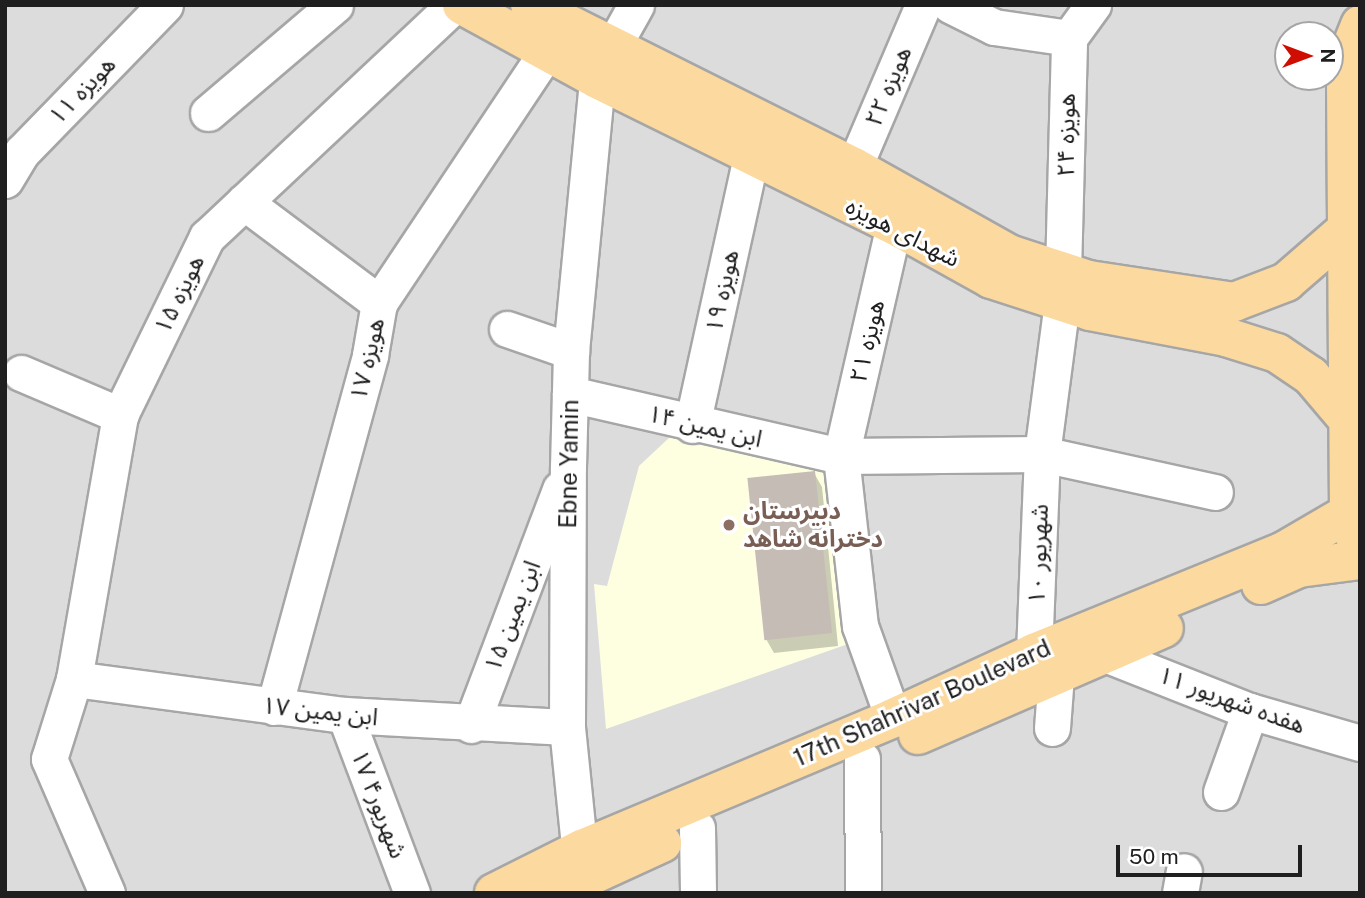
<!DOCTYPE html>
<html>
<head>
<meta charset="utf-8">
<style>
  body { margin:0 }
  #map { position:relative; width:1365px; height:898px; overflow:hidden; background:#f0ede6; font-family:"Public Sans","Noto Sans Arabic",sans-serif }
  div>[style] { position:absolute }
  .residential>* { inset:0; background:#dddcdc }
  .education>* { inset:0; background:#fdffe0 }
  .shadow>* { inset:0; background:#0003 }
  .building>* { inset:0; background:#c5bcb5; transform-origin:0 0 }
  .roads { filter:drop-shadow(2px 0 #a6a6a6) drop-shadow(-2px 0 #a6a6a6) drop-shadow(0 2px #a6a6a6) drop-shadow(0 -2px #a6a6a6) }
  .minor>* { height:35px; margin:-17.5px; padding:0 17.5px; transform-origin:17.5px; border-radius:17.5px; background:#fff }
  .major>* { height:38px; margin:-19px; padding:0 19px; transform-origin:19px; border-radius:19px; background:#fcd99e }
  .dots>* { width:19px; height:19px; translate:-50% -50%; box-sizing:border-box; border:4px solid #fff; border-radius:50% }
  span { translate:-50% -50%; white-space:nowrap; text-align:center; line-height:1.15; -webkit-text-stroke:6px #fff; paint-order:stroke }
  .street-label { font-size:24px; color:#1f1f1f }
  .education-label { font-size:24px; color:#785e54; font-weight:700 }
  .left { translate:0 -50%; text-align:left }
  .frame { position:absolute; inset:0; border:7px solid #1f1f1f; pointer-events:none }
  .north { position:absolute; left:1274px; top:21px; width:70px; height:70px; box-sizing:border-box; background:#fff; border:2px solid #a5a5a5; border-radius:50%; rotate:90deg; font-size:19px; font-weight:700; line-height:28px; text-align:center; color:#1f1f1f }
  .north::after { content:''; display:block; margin:auto; width:24px; height:32px; background:#cf0d00; clip-path:polygon(50% 0,100% 100%,50% 72%,0 100%) }
  .scale { position:absolute; left:1116px; top:845px; width:186px; height:32px; box-sizing:border-box; border:4px solid #1f1f1f; border-top:0; padding-left:9px; font-size:21px; line-height:24px; white-space:nowrap; color:#1f1f1f; -webkit-text-stroke:5px #fff; paint-order:stroke }
</style>
</head>
<body>
<div id="map">
  <div class="residential">
    <div style="clip-path:polygon(evenodd,5px 5px,1360px 5px,1360px 893px,5px 893px,5px 5px,1288px 35px,1330px 35px,1330px 77px,1288px 77px,1288px 35px)"></div>
  </div>
  <div class="education">
    <div style="clip-path:polygon(671px 436px,829px 465px,848px 644px,606px 729px,594px 584px,607px 586px,639px 466px)"></div>
  </div>
  <div class="shadow">
    <div style="clip-path:polygon(814px 473px,822px 487px,838px 646px,774px 653px,766px 639px)"></div>
  </div>
  <div class="building">
    <div style="left:815px;top:471px;width:163px;height:68px;rotate:84deg"></div>
  </div>
  <div class="roads">
    <div class="minor">
      <div style="left:950px;top:5px;width:49px;rotate:26.6deg"></div>
      <div style="left:994px;top:27px;width:76px;rotate:8.3deg"></div>
      <div style="left:612px;top:48px;width:49px;rotate:-60.8deg"></div>
      <div style="left:208px;top:113px;width:167px;rotate:-40.4deg"></div>
      <div style="left:854px;top:167px;width:176px;rotate:-66.9deg"></div>
      <div style="left:5px;top:180px;width:33px;rotate:-59deg"></div>
      <div style="left:22px;top:152px;width:205px;rotate:-45.8deg"></div>
      <div style="left:244px;top:202px;width:169px;rotate:36.8deg"></div>
      <div style="left:1063px;top:272px;width:234px;rotate:-88.5deg"></div>
      <div style="left:1069px;top:38px;width:41px;rotate:-54deg"></div>
      <div style="left:507px;top:329px;width:68px;rotate:19deg"></div>
      <div style="left:21px;top:373px;width:108px;rotate:23deg"></div>
      <div style="left:570px;top:394px;width:278px;rotate:12.9deg"></div>
      <div style="left:841px;top:456px;width:201px;rotate:-0.6deg"></div>
      <div style="left:1042px;top:454px;width:177px;rotate:12.4deg"></div>
      <div style="left:692px;top:425px;width:274px;rotate:-77.6deg"></div>
      <div style="left:1034px;top:653px;width:199px;rotate:-87.7deg"></div>
      <div style="left:1042px;top:454px;width:152px;rotate:-82.5deg"></div>
      <div style="left:1105px;top:654px;width:156px;rotate:21.5deg"></div>
      <div style="left:1250px;top:711px;width:115px;rotate:16.2deg"></div>
      <div style="left:74px;top:679px;width:273px;rotate:7.6deg"></div>
      <div style="left:345px;top:715px;width:222px;rotate:3.1deg"></div>
      <div style="left:274px;top:707px;width:365px;rotate:-74.7deg"></div>
      <div style="left:370px;top:355px;width:53px;rotate:-80.2deg"></div>
      <div style="left:379px;top:303px;width:303px;rotate:-56.3deg"></div>
      <div style="left:345px;top:715px;width:190px;rotate:69.4deg"></div>
      <div style="left:893px;top:718px;width:98px;rotate:-109.7deg"></div>
      <div style="left:860px;top:626px;width:171px;rotate:-96.4deg"></div>
      <div style="left:841px;top:456px;width:237px;rotate:-77.1deg"></div>
      <div style="left:471px;top:725px;width:252px;rotate:-69.3deg"></div>
      <div style="left:1052px;top:728px;width:53px;rotate:-85.7deg"></div>
      <div style="left:862px;top:759px;width:134px;rotate:89.6deg"></div>
      <div style="left:1221px;top:792px;width:86px;rotate:-70.3deg"></div>
      <div style="left:697px;top:828px;width:65px;rotate:89.1deg"></div>
      <div style="left:582px;top:875px;width:149px;rotate:-95.8deg"></div>
      <div style="left:567px;top:727px;width:260px;rotate:-89.8deg"></div>
      <div style="left:568px;top:467px;width:116px;rotate:-88.5deg"></div>
      <div style="left:571px;top:351px;width:273px;rotate:-84.5deg"></div>
      <div style="left:107px;top:893px;width:146px;rotate:-113.4deg"></div>
      <div style="left:49px;top:759px;width:84px;rotate:-72.6deg"></div>
      <div style="left:74px;top:679px;width:268px;rotate:-80.1deg"></div>
      <div style="left:120px;top:415px;width:198px;rotate:-64deg"></div>
      <div style="left:207px;top:237px;width:339px;rotate:-43.2deg"></div>
      <div style="left:1180px;top:893px;width:22px;rotate:-80deg"></div>
    </div>
    <div class="major">
      <div style="left:462px;top:5px;width:154px;rotate:28.7deg"></div>
      <div style="left:597px;top:79px;width:331px;rotate:26.2deg"></div>
      <div style="left:894px;top:225px;width:111px;rotate:29.1deg"></div>
      <div style="left:991px;top:279px;width:104px;rotate:17.9deg"></div>
      <div style="left:1090px;top:311px;width:138px;rotate:10.8deg"></div>
      <div style="left:1226px;top:337px;width:53px;rotate:17.4deg"></div>
      <div style="left:1277px;top:353px;width:41px;rotate:34.1deg"></div>
      <div style="left:1311px;top:376px;width:59px;rotate:49.8deg"></div>
      <div style="left:530px;top:5px;width:362px;rotate:26.6deg"></div>
      <div style="left:854px;top:167px;width:178px;rotate:29.3deg"></div>
      <div style="left:1009px;top:254px;width:84px;rotate:18deg"></div>
      <div style="left:1089px;top:280px;width:147px;rotate:8.6deg"></div>
      <div style="left:1234px;top:302px;width:56px;rotate:-21deg"></div>
      <div style="left:1286px;top:282px;width:81px;rotate:-41deg"></div>
      <div style="left:1355px;top:537px;width:25px;rotate:-104deg"></div>
      <div style="left:1349px;top:513px;width:453px;rotate:-90.4deg"></div>
      <div style="left:1346px;top:60px;width:38px;rotate:-68deg"></div>
      <div style="left:1261px;top:585px;width:42px;rotate:-24.1deg"></div>
      <div style="left:1299px;top:568px;width:62px;rotate:-7.5deg"></div>
      <div style="left:918px;top:735px;width:268px;rotate:-23.5deg"></div>
      <div style="left:494px;top:893px;width:98px;rotate:-26.6deg"></div>
      <div style="left:582px;top:849px;width:337px;rotate:-22.8deg"></div>
      <div style="left:893px;top:718px;width:155px;rotate:-24.7deg"></div>
      <div style="left:1034px;top:653px;width:268px;rotate:-22.2deg"></div>
      <div style="left:1282px;top:552px;width:78px;rotate:-30.2deg"></div>
      <div style="left:553px;top:893px;width:120px;rotate:-24.6deg"></div>
    </div>
  </div>
  <div class="dots">
    <div style="left:729px;top:525px;background:#8d6e63"></div>
  </div>
  <div class="street-label">
    <span style="left:888px;top:86px;rotate:-67deg">هویزه ۲۲</span>
    <span style="left:82px;top:90px;rotate:-46deg">هویزه ۱۱</span>
    <span style="left:1066px;top:135px;rotate:-89deg">هویزه ۲۴</span>
    <span style="left:903px;top:232px;rotate:27deg">شهدای هویزه</span>
    <span style="left:722px;top:291px;rotate:-78deg">هویزه ۱۹</span>
    <span style="left:179px;top:294px;rotate:-64deg">هویزه ۱۵</span>
    <span style="left:867px;top:341px;rotate:-77deg">هویزه ۲۱</span>
    <span style="left:367px;top:359px;rotate:-77deg">هویزه ۱۷</span>
    <span style="left:705px;top:426px;rotate:13deg">ابن یمین ۱۴</span>
    <span style="left:569px;top:464px;rotate:-89deg">Ebne Yamin</span>
    <span style="left:1038px;top:554px;rotate:-88deg">شهریور ۱۰</span>
    <span style="left:512px;top:616px;rotate:-69deg">ابن یمین ۱۵</span>
    <span style="left:1232px;top:700px;rotate:20deg">هفده شهریور ۱۱</span>
    <span style="left:922px;top:703px;rotate:-24deg">17th Shahrivar Boulevard</span>
    <span style="left:320px;top:711px;rotate:6deg">ابن یمین ۱۷</span>
    <span style="left:379px;top:804px;rotate:69deg">۱۷ شهریور۴</span>
  </div>
  <div class="education-label">
    <span class="left" style="left:743px;top:525px">دبیرستان<br>دخترانه شاهد</span>
  </div>
  <div class="frame"></div>
  <div class="north">N</div>
  <div class="scale">50 m</div>
</div>
</body>
</html>
